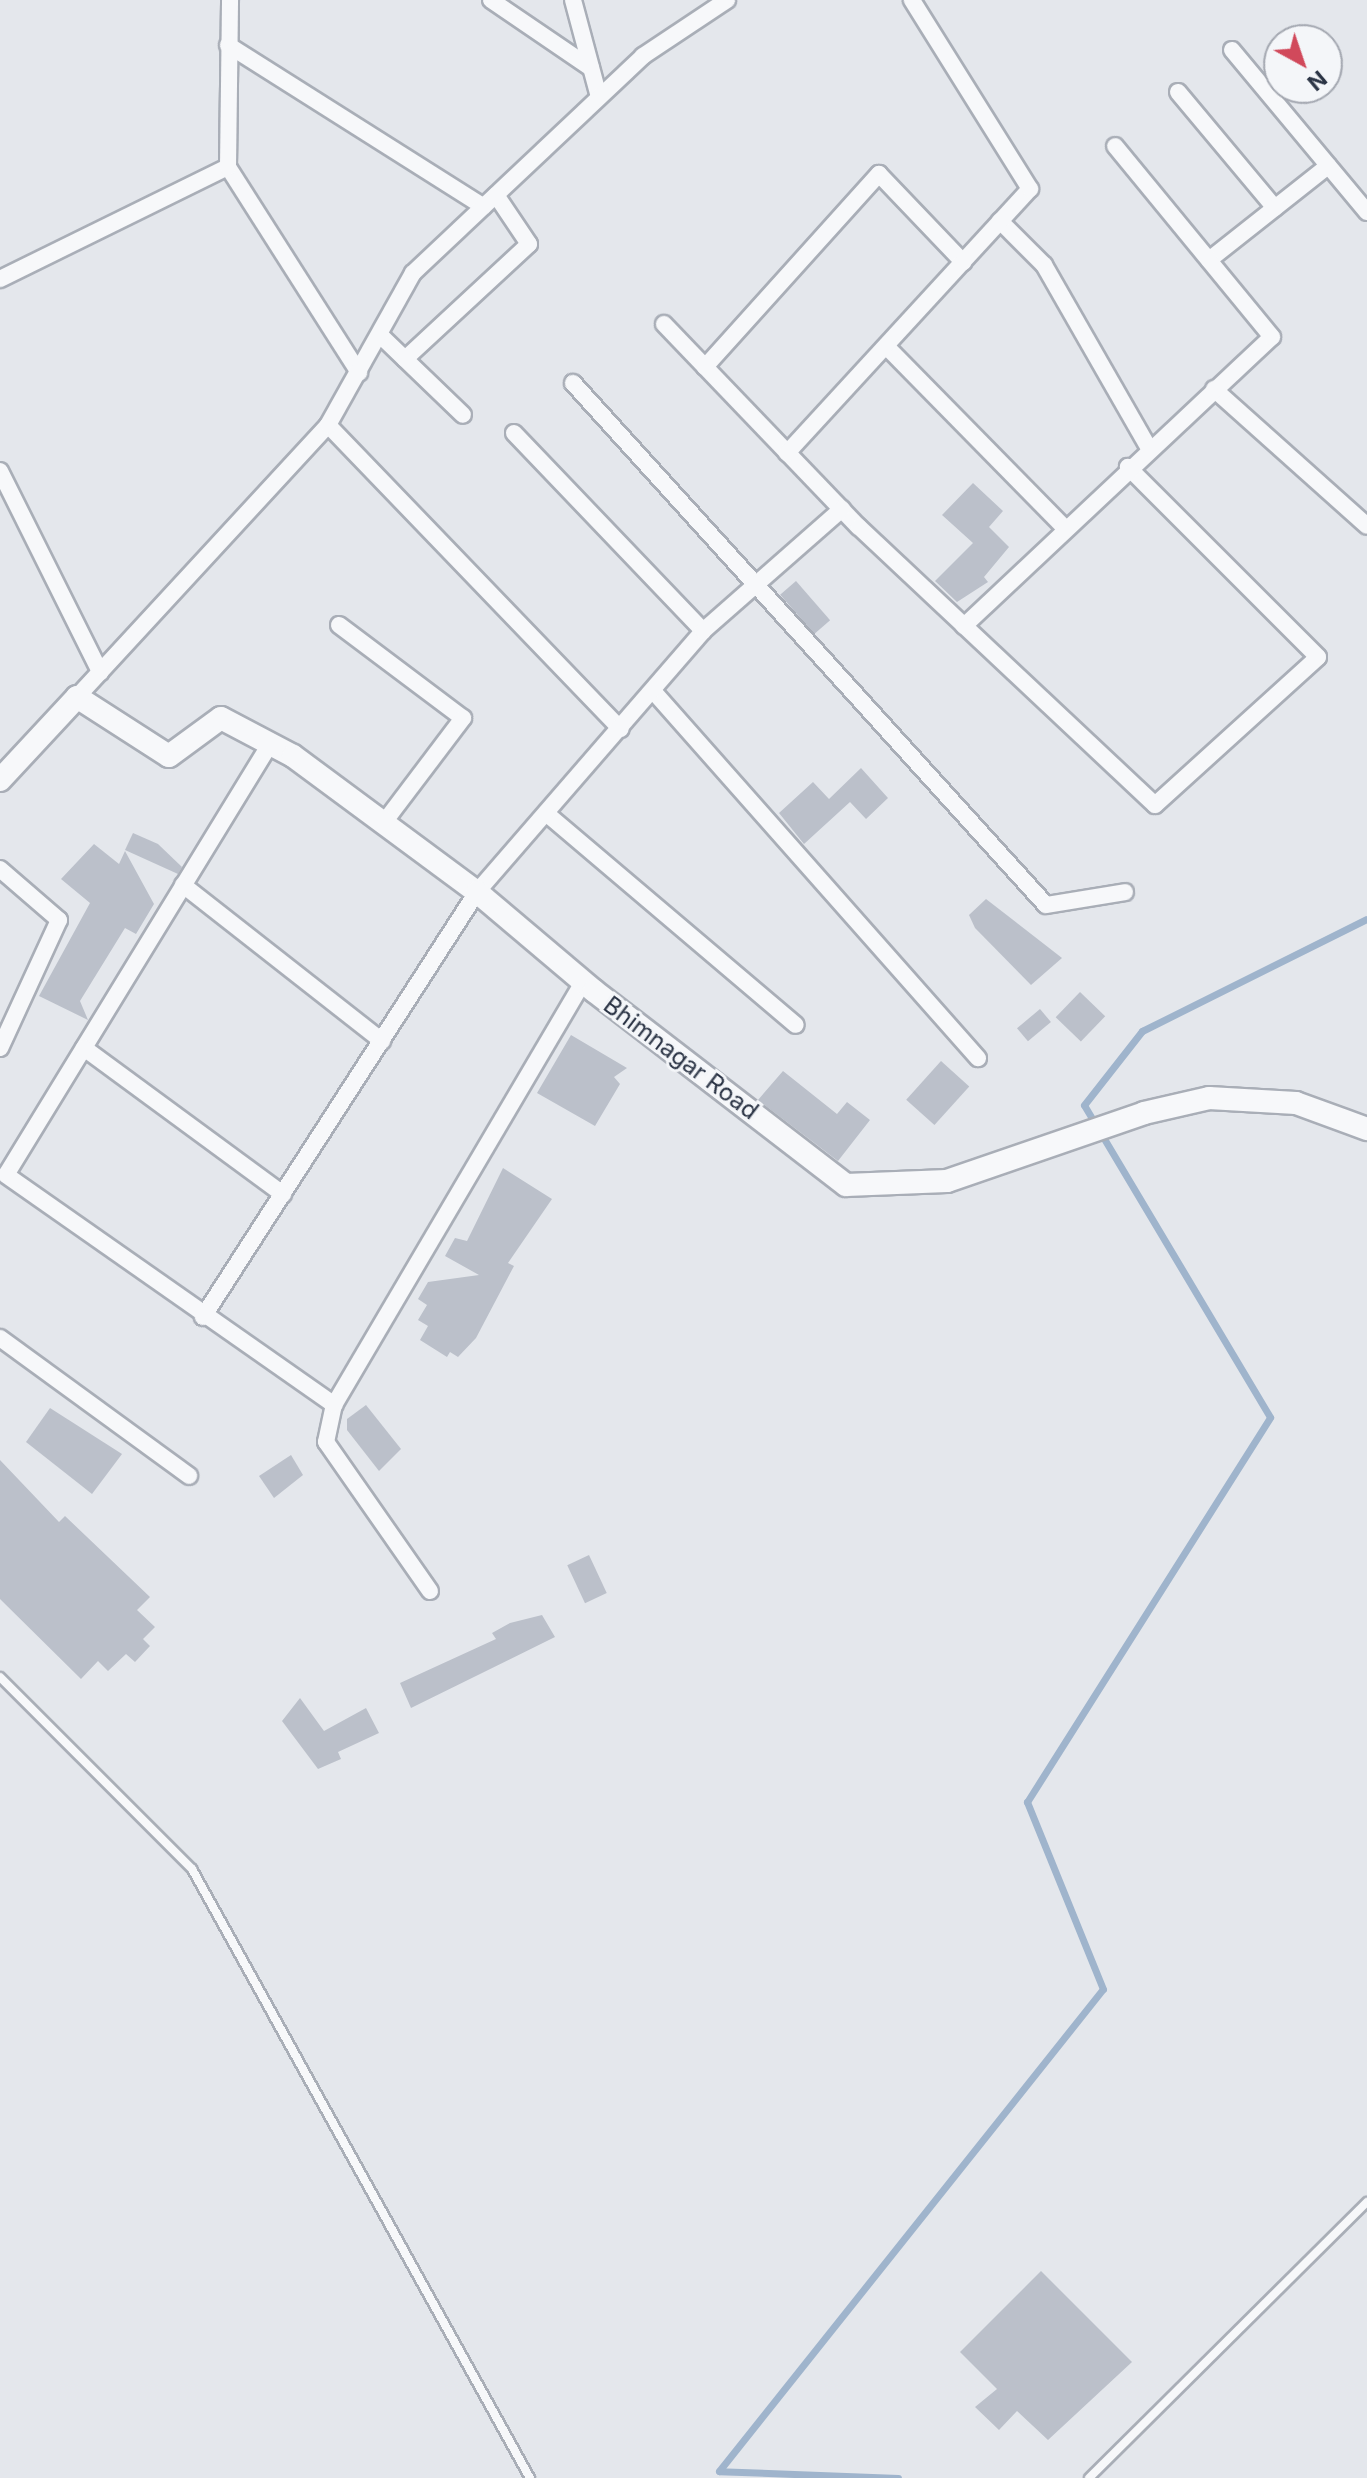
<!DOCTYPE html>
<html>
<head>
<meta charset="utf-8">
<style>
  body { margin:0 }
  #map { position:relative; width:1367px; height:2478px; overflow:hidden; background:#e4e7ec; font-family:Inter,sans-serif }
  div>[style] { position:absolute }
  .stream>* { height:7px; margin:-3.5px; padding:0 3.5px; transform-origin:3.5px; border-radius:3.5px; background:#9fb4cc }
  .building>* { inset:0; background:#bbc0ca; transform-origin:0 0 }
  .roads { filter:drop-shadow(2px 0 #a9aeb7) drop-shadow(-2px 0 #a9aeb7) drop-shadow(0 2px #a9aeb7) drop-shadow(0 -2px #a9aeb7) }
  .service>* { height:8px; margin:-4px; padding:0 4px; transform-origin:4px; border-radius:4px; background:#f7f8fa }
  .minor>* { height:16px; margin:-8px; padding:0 8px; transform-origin:8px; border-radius:8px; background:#f7f8fa }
  .tertiary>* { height:22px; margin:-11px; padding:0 11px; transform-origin:11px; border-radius:11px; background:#f7f8fa }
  span { translate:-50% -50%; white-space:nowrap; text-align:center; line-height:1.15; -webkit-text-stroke:6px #f4f6f9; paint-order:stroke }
  .street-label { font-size:24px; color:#2b3445 }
  .north { position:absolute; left:1263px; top:24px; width:80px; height:80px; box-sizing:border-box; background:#f4f6f9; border:2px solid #a4a8b1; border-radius:50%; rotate:140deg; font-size:22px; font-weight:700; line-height:32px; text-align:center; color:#2b3445 }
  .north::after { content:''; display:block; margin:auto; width:28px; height:36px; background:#d1495b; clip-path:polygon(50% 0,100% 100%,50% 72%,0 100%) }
</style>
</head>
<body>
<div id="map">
  <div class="stream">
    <div style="left:898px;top:2478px;width:179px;rotate:-177.8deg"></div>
    <div style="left:719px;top:2471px;width:616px;rotate:-51.46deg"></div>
    <div style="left:1103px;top:1989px;width:202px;rotate:-112.1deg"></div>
    <div style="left:1027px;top:1802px;width:455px;rotate:-57.7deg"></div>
    <div style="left:1270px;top:1417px;width:363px;rotate:-120.8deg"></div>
    <div style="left:1084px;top:1105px;width:94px;rotate:-51.9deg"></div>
    <div style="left:1142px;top:1031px;width:251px;rotate:-26.5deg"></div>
  </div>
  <div class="building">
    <div style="clip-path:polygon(973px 483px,1003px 511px,989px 527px,1009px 547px,984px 577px,988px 582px,957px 602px,935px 581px,973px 543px,942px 515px)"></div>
    <div style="left:796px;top:581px;width:52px;height:21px;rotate:49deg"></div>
    <div style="clip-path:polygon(861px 768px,888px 798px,866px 819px,850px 802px,804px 844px,779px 813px,813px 782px,829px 799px)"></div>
    <div style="clip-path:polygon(133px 833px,158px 844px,182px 867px,178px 874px,125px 850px)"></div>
    <div style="clip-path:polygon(94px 844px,119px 864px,125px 851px,154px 904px,136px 934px,125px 928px,80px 1001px,88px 1020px,39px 996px,90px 903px,61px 879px)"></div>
    <div style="clip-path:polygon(986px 899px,1062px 958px,1031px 985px,975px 928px,969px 915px)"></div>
    <div style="left:1080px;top:992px;width:35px;height:35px;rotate:44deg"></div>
    <div style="left:1040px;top:1009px;width:17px;height:30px;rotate:50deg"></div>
    <div style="clip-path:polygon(571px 1035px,627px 1068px,614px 1077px,620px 1084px,595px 1126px,537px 1093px)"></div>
    <div style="left:941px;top:1061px;width:38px;height:52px;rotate:42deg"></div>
    <div style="clip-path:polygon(783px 1071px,837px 1114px,847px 1102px,870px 1120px,838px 1161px,758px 1100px)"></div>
    <div style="clip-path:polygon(503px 1168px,552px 1199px,508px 1263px,514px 1266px,476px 1338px,458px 1357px,450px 1352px,447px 1357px,420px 1340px,428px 1326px,418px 1320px,427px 1305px,418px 1299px,428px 1282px,479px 1275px,445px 1256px,455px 1238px,467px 1241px)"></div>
    <div style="clip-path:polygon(366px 1405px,401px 1449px,379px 1471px,347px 1430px,347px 1419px)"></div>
    <div style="clip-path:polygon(50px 1408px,122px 1454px,92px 1494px,26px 1442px)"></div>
    <div style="clip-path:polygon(291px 1455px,303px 1475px,274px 1498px,259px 1476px)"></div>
    <div style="clip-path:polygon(0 1460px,59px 1522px,65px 1516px,150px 1597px,137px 1610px,155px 1627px,143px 1639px,150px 1646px,135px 1662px,126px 1654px,108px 1671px,98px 1661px,81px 1679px,0 1599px)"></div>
    <div style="left:589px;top:1555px;width:42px;height:24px;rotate:65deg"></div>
    <div style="clip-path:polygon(542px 1615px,555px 1637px,411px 1708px,400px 1683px,496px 1639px,492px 1633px,510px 1623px)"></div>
    <div style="clip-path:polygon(300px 1698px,324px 1731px,366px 1708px,379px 1733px,338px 1752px,341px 1759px,318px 1769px,282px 1721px)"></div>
    <div style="clip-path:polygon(1041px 2271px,1132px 2362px,1048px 2440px,1017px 2411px,999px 2430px,975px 2407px,997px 2389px,960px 2352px)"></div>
  </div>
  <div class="roads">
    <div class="service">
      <div style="left:0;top:1677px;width:272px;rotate:45deg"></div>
      <div style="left:192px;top:1869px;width:697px;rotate:60.97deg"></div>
      <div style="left:1089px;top:2478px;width:392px;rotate:-44.8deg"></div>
    </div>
    <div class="minor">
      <div style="left:491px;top:0;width:121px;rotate:34.2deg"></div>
      <div style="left:573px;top:0;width:100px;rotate:75deg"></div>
      <div style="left:228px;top:45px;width:302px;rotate:32.3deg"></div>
      <div style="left:1232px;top:50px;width:211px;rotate:50.2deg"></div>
      <div style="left:1178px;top:92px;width:151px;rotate:50.1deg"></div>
      <div style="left:228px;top:167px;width:244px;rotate:57.5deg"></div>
      <div style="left:1000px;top:221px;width:62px;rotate:45deg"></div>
      <div style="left:1044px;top:265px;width:211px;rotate:60.2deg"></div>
      <div style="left:1209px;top:260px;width:152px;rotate:-38.3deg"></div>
      <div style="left:0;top:279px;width:254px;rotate:-26.2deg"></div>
      <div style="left:228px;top:167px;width:167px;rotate:-89.3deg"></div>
      <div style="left:664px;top:324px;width:281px;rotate:46.2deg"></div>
      <div style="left:859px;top:527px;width:406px;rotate:43.2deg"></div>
      <div style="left:1155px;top:805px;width:220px;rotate:-42.2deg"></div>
      <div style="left:1318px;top:657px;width:269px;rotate:-135deg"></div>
      <div style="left:380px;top:335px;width:115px;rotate:43.9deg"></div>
      <div style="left:886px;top:346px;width:255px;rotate:45.5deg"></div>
      <div style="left:405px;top:359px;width:169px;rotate:-42.8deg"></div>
      <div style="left:529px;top:244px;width:59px;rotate:-124deg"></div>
      <div style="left:705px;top:367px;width:260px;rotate:-48deg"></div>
      <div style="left:879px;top:174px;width:122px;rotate:46.3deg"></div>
      <div style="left:573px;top:383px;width:704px;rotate:47.82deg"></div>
      <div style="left:1046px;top:905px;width:80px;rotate:-9.3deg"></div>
      <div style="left:1214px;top:389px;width:205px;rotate:41.8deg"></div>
      <div style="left:328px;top:425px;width:422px;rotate:46.1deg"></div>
      <div style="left:514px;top:433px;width:274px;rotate:46.3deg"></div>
      <div style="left:787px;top:453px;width:359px;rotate:-47.4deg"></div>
      <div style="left:1030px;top:189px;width:223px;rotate:-122deg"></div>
      <div style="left:0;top:471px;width:225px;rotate:63.5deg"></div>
      <div style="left:339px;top:625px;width:155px;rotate:36.9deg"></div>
      <div style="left:463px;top:718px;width:134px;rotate:127.1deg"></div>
      <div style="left:964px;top:626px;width:422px;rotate:-43.2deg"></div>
      <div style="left:1272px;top:337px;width:247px;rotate:-129.4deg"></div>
      <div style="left:654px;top:692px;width:489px;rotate:48.5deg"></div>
      <div style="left:77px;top:697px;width:370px;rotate:-47.3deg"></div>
      <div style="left:328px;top:425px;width:174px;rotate:-60.8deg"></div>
      <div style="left:413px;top:273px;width:316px;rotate:-43.3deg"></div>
      <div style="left:643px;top:56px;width:101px;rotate:-33.7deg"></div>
      <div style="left:270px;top:744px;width:505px;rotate:121.49deg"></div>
      <div style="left:6px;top:1175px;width:401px;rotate:35deg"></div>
      <div style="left:547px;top:814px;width:326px;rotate:40.3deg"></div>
      <div style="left:0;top:869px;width:78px;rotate:40.8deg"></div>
      <div style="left:59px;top:920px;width:141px;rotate:114.7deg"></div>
      <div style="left:183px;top:885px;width:253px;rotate:38.1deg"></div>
      <div style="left:84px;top:1048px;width:247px;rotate:36.3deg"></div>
      <div style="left:203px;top:1317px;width:506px;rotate:-57.19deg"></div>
      <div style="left:477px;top:892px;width:345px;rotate:-49.1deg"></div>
      <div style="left:703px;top:631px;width:185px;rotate:-41.3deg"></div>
      <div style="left:0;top:1338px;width:234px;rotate:36.1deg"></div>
      <div style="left:430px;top:1591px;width:182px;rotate:-124.9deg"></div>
      <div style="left:326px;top:1442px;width:38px;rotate:-78deg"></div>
      <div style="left:334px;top:1405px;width:491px;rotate:-59.5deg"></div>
    </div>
    <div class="tertiary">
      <div style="left:0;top:780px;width:113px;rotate:-47.1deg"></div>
      <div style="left:77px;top:697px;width:109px;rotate:32.7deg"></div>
      <div style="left:169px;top:756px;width:64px;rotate:-36.2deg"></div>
      <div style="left:221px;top:718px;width:81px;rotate:27.8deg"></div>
      <div style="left:293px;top:756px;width:229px;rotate:36.5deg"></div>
      <div style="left:477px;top:892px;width:153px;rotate:40.2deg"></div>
      <div style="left:594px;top:991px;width:318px;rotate:37.6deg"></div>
      <div style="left:846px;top:1185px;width:101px;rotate:-2.3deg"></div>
      <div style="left:947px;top:1181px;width:208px;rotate:-19deg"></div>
      <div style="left:1144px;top:1113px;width:67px;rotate:-13deg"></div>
      <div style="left:1209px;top:1098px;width:87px;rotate:3.3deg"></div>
      <div style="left:1296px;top:1103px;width:76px;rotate:20.1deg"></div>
    </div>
  </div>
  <div class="street-label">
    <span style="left:681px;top:1058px;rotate:37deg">Bhimnagar Road</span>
  </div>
  <div class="north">N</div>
</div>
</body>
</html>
